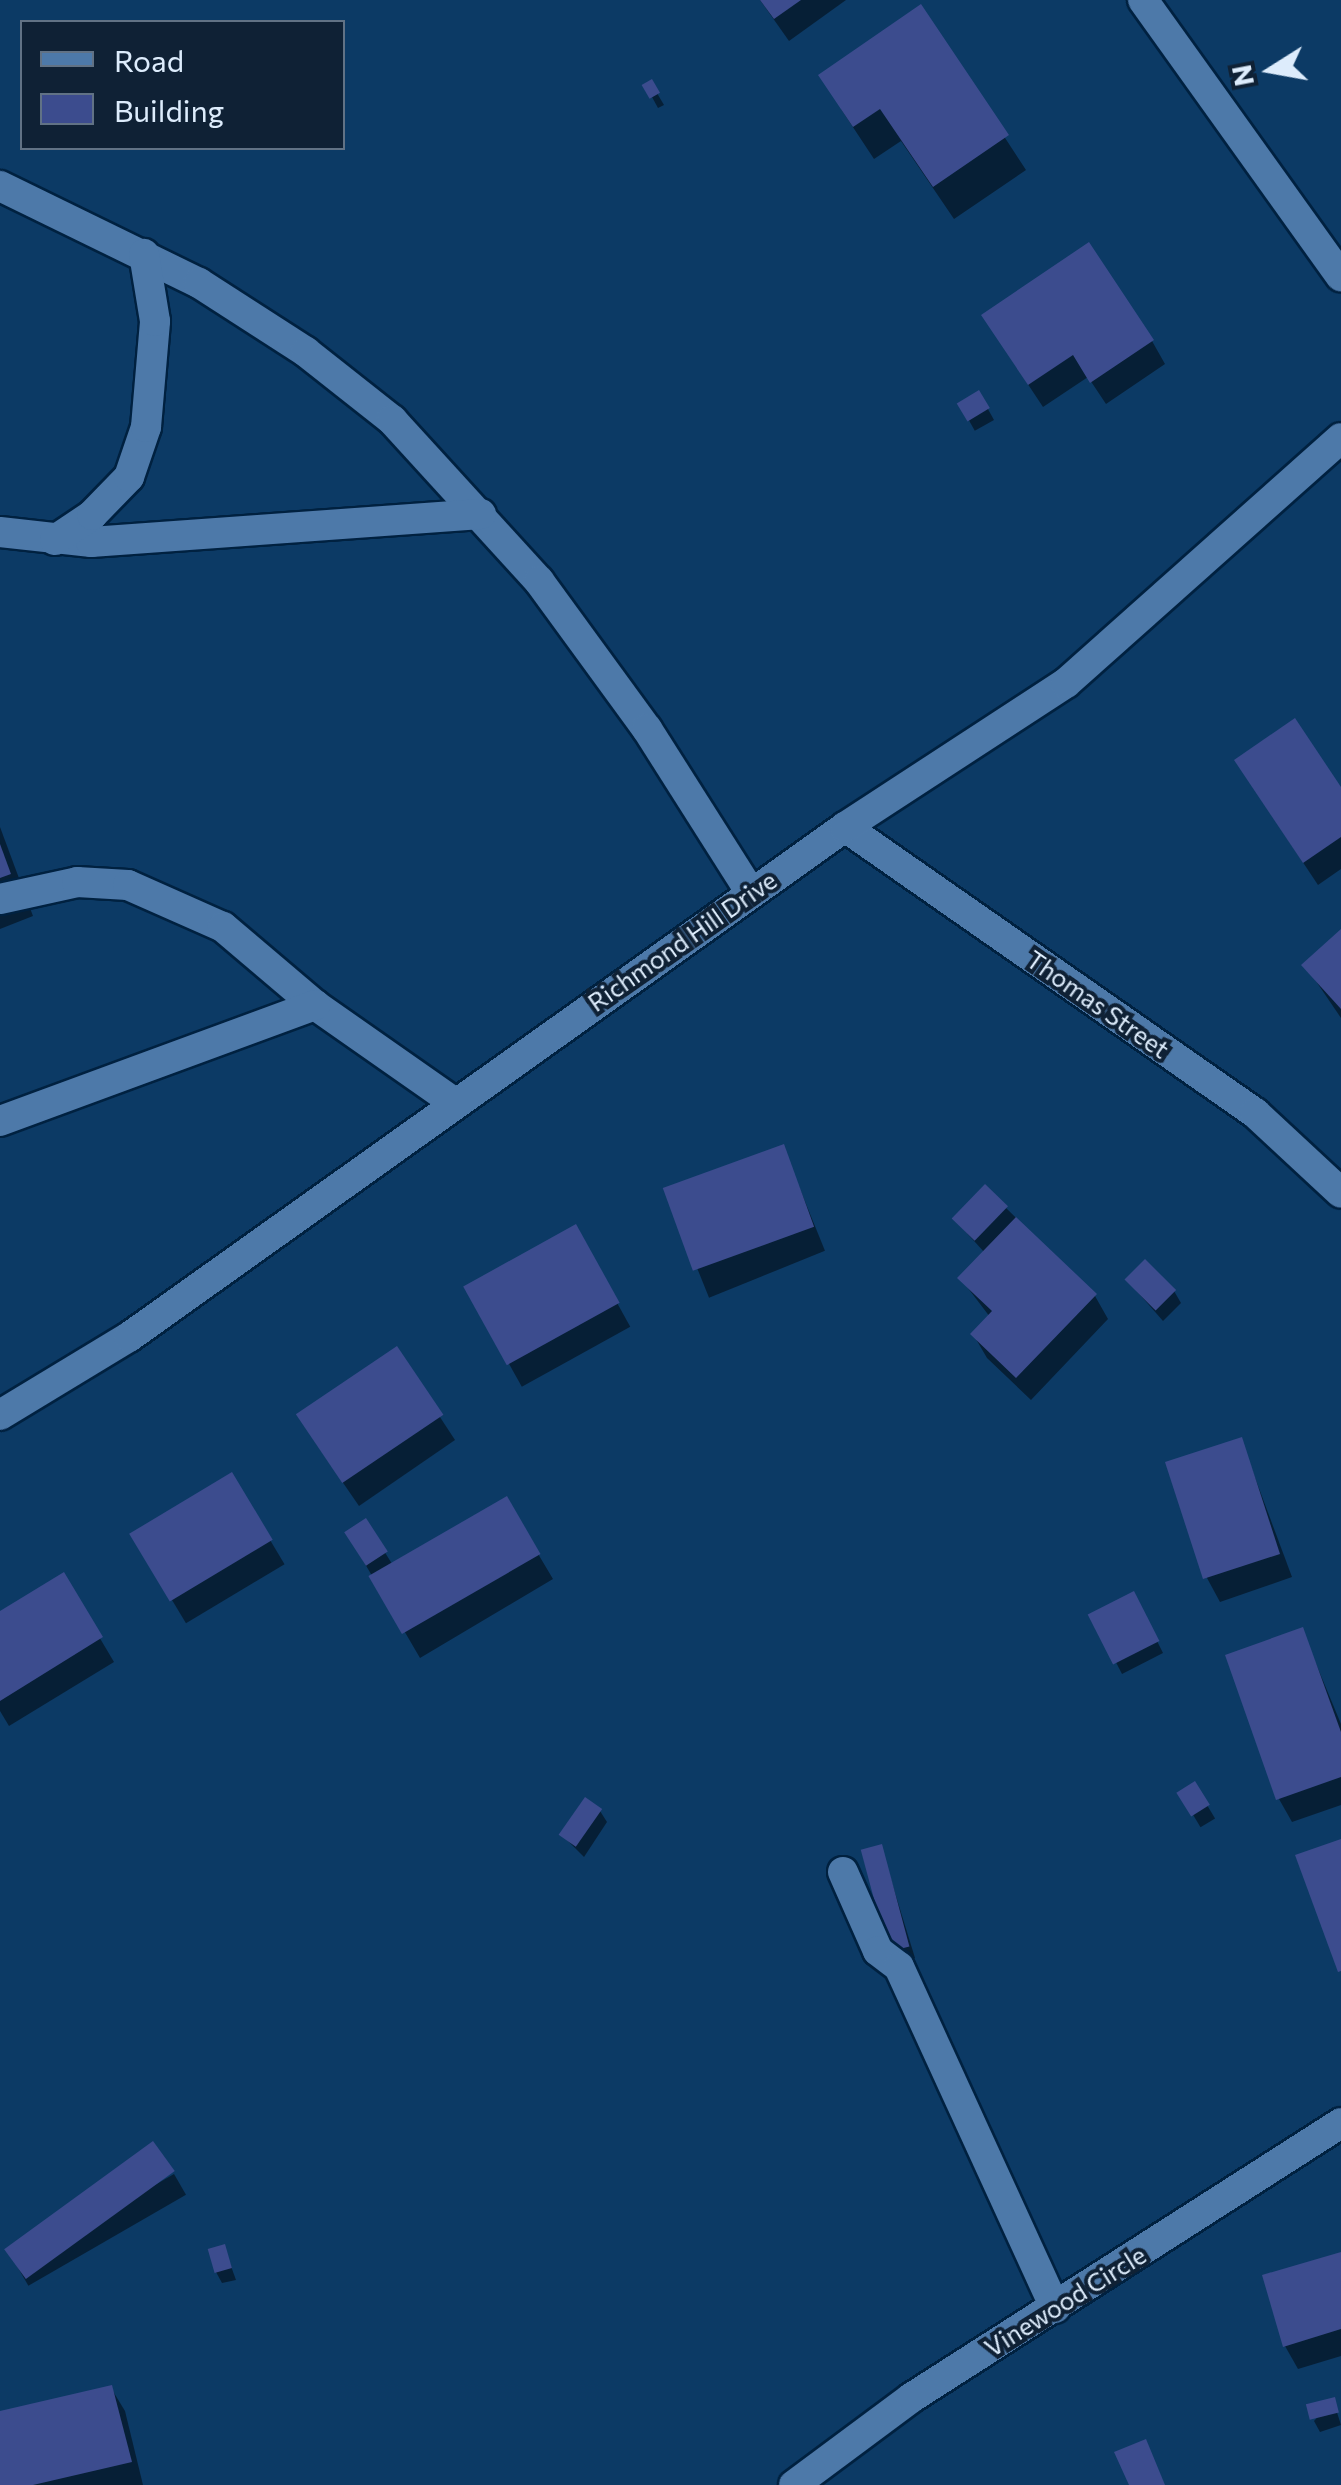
<!DOCTYPE html>
<html>
<head>
<meta charset="utf-8">
<style>
  body { margin:0 }
  #map { position:relative; width:1341px; height:2485px; overflow:hidden; background:#0c3a65; font-family:Commissioner,sans-serif }
  div>[style] { position:absolute }
  .shadow>* { inset:0; background:#0007; transform-origin:0 0 }
  .building>* { inset:0; background:#3c4c8e; transform-origin:0 0 }
  .roads { filter:drop-shadow(2px 0 #002140) drop-shadow(-2px 0 #002140) drop-shadow(0 2px #002140) drop-shadow(0 -2px #002140) }
  .minor>* { height:30px; margin:-15px; padding:0 15px; transform-origin:15px; border-radius:15px; background:#4d79a9 }
  span { translate:-50% -50%; white-space:nowrap; text-align:center; line-height:1.15; -webkit-text-stroke:8px #0f2135; paint-order:stroke }
  .street-label { font-size:25px; color:#ddecfc }
  .legend { position:absolute; left:20px; top:20px; width:325px; height:130px; box-sizing:border-box; background:#0f2135; border:2px solid #617285; margin:0; padding:12px 18px; list-style:none; font-size:30px; color:#ddecfc }
  .legend li { display:flex; align-items:center; gap:20px; height:50px }
  .legend b { width:50px; border:2px solid #617285 }
  .north { position:absolute; left:1221px; top:20px; width:100px; height:100px; -webkit-text-stroke:8px #0f2135; paint-order:stroke; rotate:259deg; font-size:28px; font-weight:700; line-height:40px; text-align:center; color:#ddecfc }
  .north::after { content:''; display:block; margin:auto; width:35px; height:45px; background:#ddecfc; clip-path:polygon(50% 0,100% 100%,50% 72%,0 100%) }
</style>
</head>
<body>
<div id="map">
  <div class="shadow">
    <div style="clip-path:polygon(760px 0,846px 0,789px 41px)"></div>
    <div style="clip-path:polygon(920px 8px,1026px 170px,954px 219px,901px 141px,874px 159px,841px 109px)"></div>
    <div style="clip-path:polygon(651px 83px,664px 105px,658px 108px,646px 86px)"></div>
    <div style="clip-path:polygon(998px 339px,1152px 341px,1165px 364px,1106px 404px,1088px 377px,1043px 407px)"></div>
    <div style="left:979px;top:393px;width:31px;height:22px;rotate:61deg"></div>
    <div style="clip-path:polygon(1251px 784px,1341px 791px,1341px 869px,1318px 885px)"></div>
    <div style="clip-path:polygon(0 827px,33px 916px,0 929px)"></div>
    <div style="clip-path:polygon(1341px 932px,1341px 1018px,1305px 965px)"></div>
    <div style="left:783px;top:1147px;width:112px;height:125px;rotate:68deg"></div>
    <div style="clip-path:polygon(1006px 1208px,1095px 1296px,1108px 1319px,1031px 1400px,987px 1358px,973px 1334px,990px 1317px,961px 1279px,985px 1253px,954px 1219px)"></div>
    <div style="left:575px;top:1227px;width:114px;height:124px;rotate:61deg"></div>
    <div style="clip-path:polygon(1128px 1281px,1174px 1291px,1181px 1303px,1163px 1321px)"></div>
    <div style="clip-path:polygon(396px 1350px,455px 1440px,359px 1506px,313px 1439px)"></div>
    <div style="clip-path:polygon(1241px 1440px,1292px 1577px,1220px 1602px,1207px 1578px)"></div>
    <div style="left:231px;top:1475px;width:104px;height:115px;rotate:59deg"></div>
    <div style="clip-path:polygon(506px 1500px,553px 1579px,420px 1658px,354px 1545px,366px 1522px,394px 1567px)"></div>
    <div style="clip-path:polygon(63px 1576px,114px 1662px,9px 1726px,0 1711px,0 1614px)"></div>
    <div style="clip-path:polygon(1139px 1605px,1163px 1653px,1122px 1674px,1091px 1614px)"></div>
    <div style="clip-path:polygon(1302px 1630px,1341px 1724px,1341px 1805px,1292px 1822px,1279px 1799px)"></div>
    <div style="left:1195px;top:1785px;width:39px;height:17px;rotate:59deg"></div>
    <div style="clip-path:polygon(600px 1811px,607px 1822px,584px 1857px,562px 1835px)"></div>
    <div style="clip-path:polygon(881px 1847px,915px 1958px,898px 1962px)"></div>
    <div style="left:174px;top:2174px;width:24px;height:182px;rotate:60deg"></div>
    <div style="clip-path:polygon(224px 2247px,236px 2280px,222px 2283px,216px 2272px)"></div>
    <div style="clip-path:polygon(1341px 2254px,1341px 2356px,1298px 2369px,1285px 2346px)"></div>
    <div style="clip-path:polygon(111px 2388px,125px 2411px,143px 2485px,0 2485px,0 2414px)"></div>
    <div style="clip-path:polygon(1333px 2400px,1341px 2425px,1320px 2432px,1314px 2421px)"></div>
  </div>
  <div class="building">
    <div style="clip-path:polygon(760px 0,801px 0,774px 19px)"></div>
    <div style="clip-path:polygon(921px 4px,1009px 135px,933px 187px,880px 109px,853px 127px,818px 75px)"></div>
    <div style="left:652px;top:79px;width:16px;height:12px;rotate:60deg"></div>
    <div style="clip-path:polygon(1089px 242px,1154px 340px,1090px 383px,1073px 355px,1028px 385px,981px 315px)"></div>
    <div style="left:979px;top:390px;width:21px;height:26px;rotate:59deg"></div>
    <div style="clip-path:polygon(1295px 718px,1341px 787px,1341px 837px,1303px 863px,1234px 760px)"></div>
    <div style="clip-path:polygon(0 844px,11px 874px,0 878px)"></div>
    <div style="clip-path:polygon(1341px 929px,1341px 1009px,1301px 965px)"></div>
    <div style="left:784px;top:1144px;width:88px;height:129px;rotate:70deg"></div>
    <div style="left:985px;top:1184px;width:32px;height:48px;rotate:44deg"></div>
    <div style="clip-path:polygon(1016px 1217px,1097px 1294px,1016px 1378px,970px 1334px,992px 1311px,957px 1278px)"></div>
    <div style="left:576px;top:1224px;width:90px;height:129px;rotate:61deg"></div>
    <div style="left:1145px;top:1259px;width:44px;height:29px;rotate:45deg"></div>
    <div style="left:397px;top:1346px;width:83px;height:122px;rotate:56deg"></div>
    <div style="left:1242px;top:1437px;width:123px;height:81px;rotate:72deg"></div>
    <div style="left:232px;top:1472px;width:79px;height:120px;rotate:59deg"></div>
    <div style="left:507px;top:1496px;width:67px;height:160px;rotate:60deg"></div>
    <div style="left:366px;top:1518px;width:40px;height:26px;rotate:57deg"></div>
    <div style="clip-path:polygon(64px 1572px,103px 1637px,0 1701px,0 1611px)"></div>
    <div style="left:1134px;top:1591px;width:56px;height:52px;rotate:63deg"></div>
    <div style="clip-path:polygon(1303px 1627px,1341px 1732px,1341px 1777px,1276px 1800px,1225px 1655px)"></div>
    <div style="left:1195px;top:1781px;width:28px;height:22px;rotate:58deg"></div>
    <div style="left:585px;top:1797px;width:21px;height:46px;rotate:35deg"></div>
    <div style="clip-path:polygon(1341px 1839px,1341px 1971px,1338px 1972px,1295px 1855px)"></div>
    <div style="left:882px;top:1844px;width:106px;height:22px;rotate:75deg"></div>
    <div style="left:153px;top:2141px;width:37px;height:184px;rotate:54deg"></div>
    <div style="left:225px;top:2244px;width:25px;height:18px;rotate:74deg"></div>
    <div style="clip-path:polygon(1341px 2252px,1341px 2329px,1283px 2347px,1262px 2275px)"></div>
    <div style="clip-path:polygon(112px 2385px,132px 2462px,33px 2485px,0 2485px,0 2411px)"></div>
    <div style="left:1335px;top:2397px;width:16px;height:30px;rotate:76deg"></div>
    <div style="clip-path:polygon(1146px 2439px,1165px 2485px,1129px 2485px,1114px 2452px)"></div>
  </div>
  <div class="roads">
    <div class="minor">
      <div style="left:1143px;top:0;width:340px;rotate:54.4deg"></div>
      <div style="left:0;top:186px;width:221px;rotate:26deg"></div>
      <div style="left:199px;top:283px;width:127px;rotate:32.8deg"></div>
      <div style="left:306px;top:352px;width:110px;rotate:38.3deg"></div>
      <div style="left:392px;top:420px;width:218px;rotate:47.6deg"></div>
      <div style="left:539px;top:581px;width:183px;rotate:53.9deg"></div>
      <div style="left:647px;top:729px;width:194px;rotate:57.6deg"></div>
      <div style="left:0;top:532px;width:92px;rotate:6.3deg"></div>
      <div style="left:91px;top:542px;width:391px;rotate:-4.1deg"></div>
      <div style="left:55px;top:540px;width:45px;rotate:-34deg"></div>
      <div style="left:92px;top:515px;width:53px;rotate:-45.8deg"></div>
      <div style="left:129px;top:477px;width:53px;rotate:-71.2deg"></div>
      <div style="left:146px;top:427px;width:106px;rotate:-85.1deg"></div>
      <div style="left:155px;top:321px;width:68px;rotate:-99.3deg"></div>
      <div style="left:845px;top:827px;width:500px;rotate:34.9deg"></div>
      <div style="left:1255px;top:1113px;width:117px;rotate:42.9deg"></div>
      <div style="left:0;top:899px;width:79px;rotate:-12.4deg"></div>
      <div style="left:77px;top:882px;width:51px;rotate:3.4deg"></div>
      <div style="left:128px;top:885px;width:104px;rotate:23.9deg"></div>
      <div style="left:223px;top:927px;width:121px;rotate:40.3deg"></div>
      <div style="left:315px;top:1005px;width:167px;rotate:35deg"></div>
      <div style="left:0;top:1121px;width:336px;rotate:-20.2deg"></div>
      <div style="left:0;top:1415px;width:151px;rotate:-31.2deg"></div>
      <div style="left:129px;top:1337px;width:879px;rotate:-35.46deg"></div>
      <div style="left:845px;top:827px;width:264px;rotate:-33.1deg"></div>
      <div style="left:1066px;top:683px;width:368px;rotate:-41.7deg"></div>
      <div style="left:843px;top:1872px;width:86px;rotate:66.1deg"></div>
      <div style="left:878px;top:1951px;width:26px;rotate:37deg"></div>
      <div style="left:899px;top:1967px;width:375px;rotate:65.4deg"></div>
      <div style="left:794px;top:2485px;width:146px;rotate:-36.6deg"></div>
      <div style="left:911px;top:2398px;width:510px;rotate:-32.6deg"></div>
    </div>
  </div>
  <div class="street-label">
    <span style="left:682px;top:941px;rotate:-35deg">Richmond Hill Drive</span>
    <span style="left:1098px;top:1004px;rotate:35deg">Thomas Street</span>
    <span style="left:1065px;top:2301px;rotate:-32deg">Vinewood Circle</span>
  </div>
  <ul class="legend">
  <li><b style="height:12px;background:#4d79a9"></b>Road</li>
  <li><b style="height:28px;background:#3c4c8e"></b>Building</li>
  </ul>
  <div class="north">N</div>
</div>
</body>
</html>
